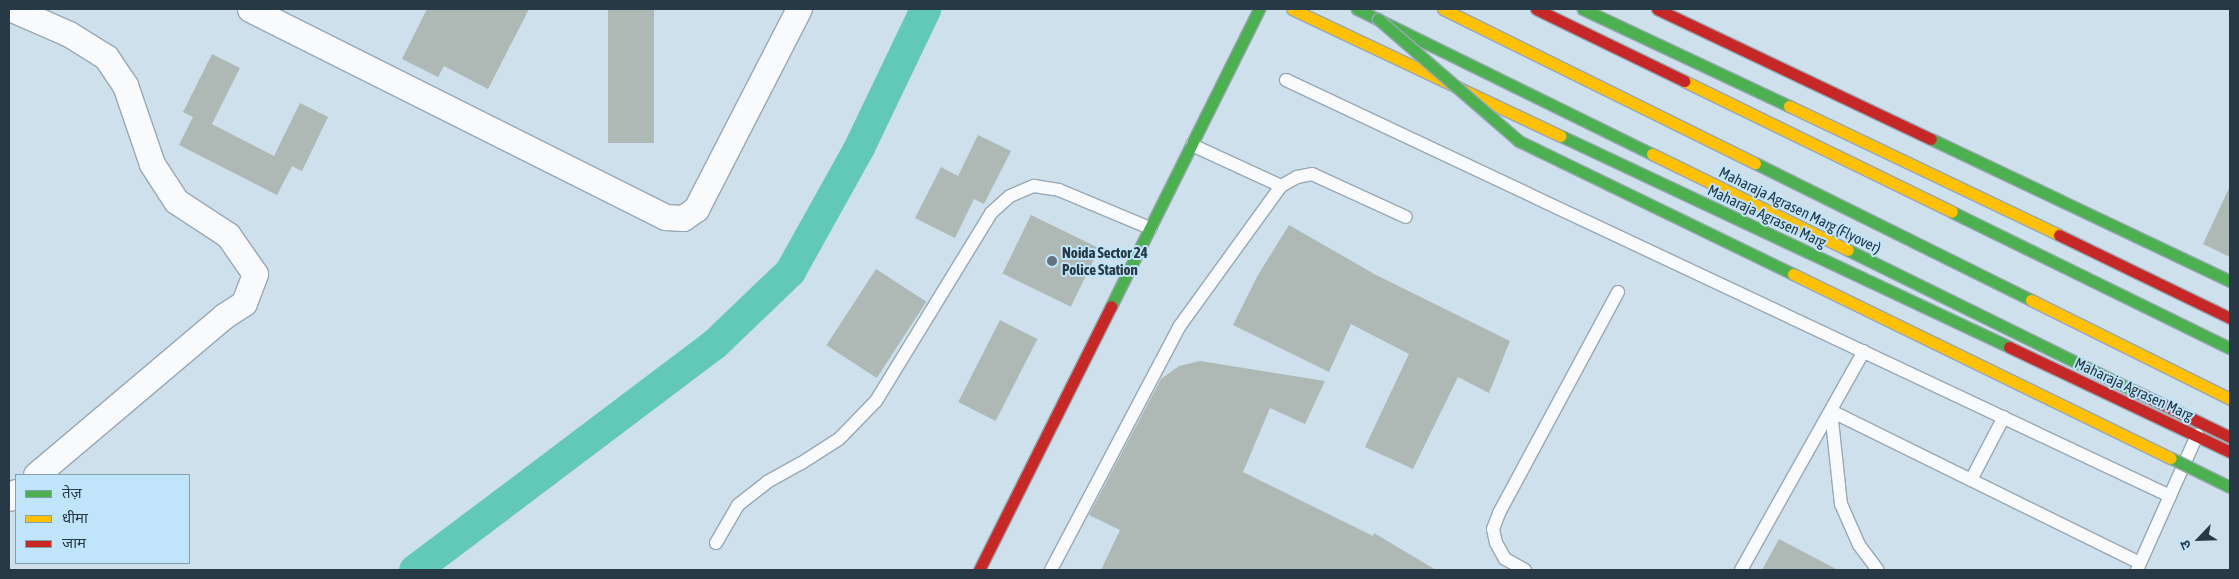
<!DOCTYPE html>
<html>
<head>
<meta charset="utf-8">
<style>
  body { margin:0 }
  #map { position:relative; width:2239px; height:579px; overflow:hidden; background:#cde0ec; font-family:"Asap Condensed","Noto Sans Devanagari",sans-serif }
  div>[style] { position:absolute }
  .canal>* { height:31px; margin:-15.5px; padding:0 15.5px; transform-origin:15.5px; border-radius:15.5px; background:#62c8b7 }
  .building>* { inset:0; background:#aeb8b5; transform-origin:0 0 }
  .roads { filter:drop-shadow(1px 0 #98a8b3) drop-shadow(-1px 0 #98a8b3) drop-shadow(0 1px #98a8b3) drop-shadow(0 -1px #98a8b3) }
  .lane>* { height:12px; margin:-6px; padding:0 6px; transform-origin:6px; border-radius:6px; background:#f8fafc }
  .street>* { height:25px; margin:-12.5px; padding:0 12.5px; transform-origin:12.5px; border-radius:12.5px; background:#f8fafc }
  .fast>* { height:11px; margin:-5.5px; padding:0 5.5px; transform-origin:5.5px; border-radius:5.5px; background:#4caf50 }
  .slow>* { height:11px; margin:-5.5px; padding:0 5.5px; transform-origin:5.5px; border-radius:5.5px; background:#ffc107 }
  .jam>* { height:11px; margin:-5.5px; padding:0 5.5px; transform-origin:5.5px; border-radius:5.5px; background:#c62828 }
  .bridges { filter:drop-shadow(1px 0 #98a8b3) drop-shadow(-1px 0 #98a8b3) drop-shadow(0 1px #98a8b3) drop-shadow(0 -1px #98a8b3) }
  .fast-bridge>* { height:11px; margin:-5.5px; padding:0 5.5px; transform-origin:5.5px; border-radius:5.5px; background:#4caf50 }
  .slow-bridge>* { height:11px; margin:-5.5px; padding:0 5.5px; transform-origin:5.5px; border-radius:5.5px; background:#ffc107 }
  .jam-bridge>* { height:11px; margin:-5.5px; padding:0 5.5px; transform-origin:5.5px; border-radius:5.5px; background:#c62828 }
  .dots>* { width:14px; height:14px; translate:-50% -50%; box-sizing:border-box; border:2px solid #c0e4f9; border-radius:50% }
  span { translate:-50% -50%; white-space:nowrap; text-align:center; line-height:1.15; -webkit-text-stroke:4px #c0e4f9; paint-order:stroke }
  .street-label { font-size:15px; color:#273944 }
  .poi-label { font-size:15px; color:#273944; font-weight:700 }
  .left { translate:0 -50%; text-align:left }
  .frame { position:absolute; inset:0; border:10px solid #273944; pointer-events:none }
  .legend { position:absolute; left:15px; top:474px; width:175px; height:90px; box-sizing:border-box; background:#c0e4f9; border:1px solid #83a0b1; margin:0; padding:6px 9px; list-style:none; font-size:15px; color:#273944 }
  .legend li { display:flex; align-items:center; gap:10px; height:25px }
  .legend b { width:25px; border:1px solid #83a0b1 }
  .north { position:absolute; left:2174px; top:514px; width:50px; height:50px; -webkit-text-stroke:4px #c0e4f9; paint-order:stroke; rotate:246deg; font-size:14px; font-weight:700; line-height:20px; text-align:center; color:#273944 }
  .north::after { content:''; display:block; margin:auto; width:18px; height:22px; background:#273944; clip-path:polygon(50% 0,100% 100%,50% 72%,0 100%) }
</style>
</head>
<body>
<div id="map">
  <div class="canal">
    <div style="left:414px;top:570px;width:376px;rotate:-37deg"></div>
    <div style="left:714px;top:344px;width:105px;rotate:-43.8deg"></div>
    <div style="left:790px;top:271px;width:142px;rotate:-60.9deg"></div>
    <div style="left:859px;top:147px;width:153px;rotate:-64.4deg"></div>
  </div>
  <div class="building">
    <div style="clip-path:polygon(427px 9px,529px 9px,488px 89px,444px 66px,438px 77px,402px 59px)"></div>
    <div style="left:608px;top:9px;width:46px;height:134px"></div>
    <div style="clip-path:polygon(212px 54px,240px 68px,212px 124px,274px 156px,300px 103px,328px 117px,302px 171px,292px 166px,277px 195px,179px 145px,193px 117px,183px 112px)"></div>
    <div style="clip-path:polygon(978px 135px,1011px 151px,984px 204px,974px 199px,955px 238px,915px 218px,941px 167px,958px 176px)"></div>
    <div style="clip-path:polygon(2230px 186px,2230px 257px,2203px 244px)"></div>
    <div style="left:1031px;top:215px;width:76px;height:65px;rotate:26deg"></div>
    <div style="clip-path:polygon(1289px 225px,1376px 275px,1510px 341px,1489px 393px,1458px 377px,1413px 469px,1365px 447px,1409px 354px,1351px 324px,1329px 372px,1233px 325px,1258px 275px)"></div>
    <div style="left:876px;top:269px;width:60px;height:91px;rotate:33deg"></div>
    <div style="left:1000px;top:320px;width:42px;height:92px;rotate:27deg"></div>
    <div style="clip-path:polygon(1200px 361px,1325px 381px,1305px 424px,1270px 408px,1243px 472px,1373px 536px,1374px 533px,1436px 570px,1101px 570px,1120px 530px,1089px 515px,1161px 379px,1179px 366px)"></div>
    <div style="clip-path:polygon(1779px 539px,1838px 570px,1762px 570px)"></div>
  </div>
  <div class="roads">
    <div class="lane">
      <div style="left:1286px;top:80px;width:977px;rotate:25.2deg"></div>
      <div style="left:1192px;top:145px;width:98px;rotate:24.7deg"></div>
      <div style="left:1831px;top:411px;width:344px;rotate:26.2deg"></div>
      <div style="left:1831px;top:411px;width:94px;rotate:83.9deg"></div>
      <div style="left:1841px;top:504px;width:45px;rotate:66.3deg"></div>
      <div style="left:1859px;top:545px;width:31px;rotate:53deg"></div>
      <div style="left:1971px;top:480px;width:71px;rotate:-62.4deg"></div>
      <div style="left:716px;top:543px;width:44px;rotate:-59.9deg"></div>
      <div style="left:738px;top:505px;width:37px;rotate:-38deg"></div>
      <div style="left:767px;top:482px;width:38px;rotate:-29deg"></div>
      <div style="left:800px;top:464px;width:46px;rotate:-32.7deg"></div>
      <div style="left:839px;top:439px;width:53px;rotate:-45.8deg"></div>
      <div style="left:876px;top:401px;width:220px;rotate:-58.5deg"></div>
      <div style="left:991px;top:213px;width:25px;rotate:-42deg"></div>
      <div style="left:1010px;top:196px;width:26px;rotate:-23deg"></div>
      <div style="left:1034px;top:186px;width:25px;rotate:9deg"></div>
      <div style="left:1059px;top:190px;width:99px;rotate:22.7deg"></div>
      <div style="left:1051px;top:570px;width:275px;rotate:-62.2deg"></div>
      <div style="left:1179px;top:327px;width:174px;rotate:-54.1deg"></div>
      <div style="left:1281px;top:186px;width:18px;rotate:-29deg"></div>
      <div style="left:1297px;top:177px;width:15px;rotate:-11deg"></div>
      <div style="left:1312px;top:174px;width:103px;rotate:24.6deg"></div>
      <div style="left:1525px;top:570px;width:23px;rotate:-151deg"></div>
      <div style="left:1505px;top:559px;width:18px;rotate:-119deg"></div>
      <div style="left:1496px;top:543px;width:14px;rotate:-102deg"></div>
      <div style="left:1493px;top:529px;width:17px;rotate:-69deg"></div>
      <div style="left:1499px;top:513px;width:251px;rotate:-61.7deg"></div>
      <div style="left:1741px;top:570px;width:251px;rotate:-60.7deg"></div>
      <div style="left:2137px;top:570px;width:148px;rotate:-66deg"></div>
    </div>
    <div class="street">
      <div style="left:12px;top:9px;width:62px;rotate:23.7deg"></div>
      <div style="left:69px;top:34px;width:44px;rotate:31.9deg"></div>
      <div style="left:106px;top:57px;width:34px;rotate:56deg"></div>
      <div style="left:125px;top:85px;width:83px;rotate:71.1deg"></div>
      <div style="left:152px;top:164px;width:44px;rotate:57deg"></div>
      <div style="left:176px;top:201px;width:62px;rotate:33.2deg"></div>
      <div style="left:228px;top:235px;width:47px;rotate:55.3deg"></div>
      <div style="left:255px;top:274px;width:31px;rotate:111deg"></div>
      <div style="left:244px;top:303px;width:24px;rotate:147deg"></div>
      <div style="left:224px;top:316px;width:246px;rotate:139.8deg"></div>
      <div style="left:250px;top:9px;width:464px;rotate:26.6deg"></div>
      <div style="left:665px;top:217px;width:18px;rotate:3deg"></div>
      <div style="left:683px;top:218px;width:16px;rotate:-35deg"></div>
      <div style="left:696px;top:209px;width:225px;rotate:-62.8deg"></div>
      <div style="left:9px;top:498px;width:9px;rotate:-41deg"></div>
    </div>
    <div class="fast">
      <div style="left:1357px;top:9px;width:329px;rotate:26.2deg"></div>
      <div style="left:1561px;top:136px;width:495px;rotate:25.2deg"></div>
      <div style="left:1931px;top:139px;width:331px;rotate:25.4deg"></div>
      <div style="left:1755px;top:163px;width:308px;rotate:26.4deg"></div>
      <div style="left:1952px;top:212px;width:309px;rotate:26.1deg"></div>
      <div style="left:1848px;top:250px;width:320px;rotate:26.2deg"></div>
      <div style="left:1111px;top:306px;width:332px;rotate:-63.5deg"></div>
    </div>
    <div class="slow">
      <div style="left:1292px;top:9px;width:297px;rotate:25.3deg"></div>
      <div style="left:1443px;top:9px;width:348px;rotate:26.3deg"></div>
      <div style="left:1684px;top:81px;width:298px;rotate:26deg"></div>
      <div style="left:1652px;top:154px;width:218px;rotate:26.1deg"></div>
      <div style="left:2031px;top:300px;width:222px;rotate:26.4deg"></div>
    </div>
    <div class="jam">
      <div style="left:1536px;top:9px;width:165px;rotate:25.9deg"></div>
      <div style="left:1657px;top:9px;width:303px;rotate:25.4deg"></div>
      <div style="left:2009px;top:347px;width:245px;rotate:25.4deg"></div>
      <div style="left:2135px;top:391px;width:106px;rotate:25.8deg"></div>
      <div style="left:979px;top:570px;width:295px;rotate:-63.4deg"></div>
    </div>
  </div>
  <div class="bridges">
    <div class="fast-bridge">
      <div style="left:1583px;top:9px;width:228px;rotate:25.2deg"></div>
      <div style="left:1378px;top:19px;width:186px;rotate:40.9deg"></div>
      <div style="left:1519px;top:141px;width:305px;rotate:25.9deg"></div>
      <div style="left:2171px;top:458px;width:66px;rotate:26.2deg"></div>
    </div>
    <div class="slow-bridge">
      <div style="left:1789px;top:106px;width:299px;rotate:25.5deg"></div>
      <div style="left:1793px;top:274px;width:420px;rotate:26deg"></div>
    </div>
    <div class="jam-bridge">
      <div style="left:2059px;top:235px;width:190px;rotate:25.9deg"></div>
    </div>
  </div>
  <div class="dots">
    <div style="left:1052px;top:261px;background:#61737f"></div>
  </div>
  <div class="street-label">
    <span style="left:1800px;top:210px;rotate:26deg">Maharaja Agrasen Marg (Flyover)</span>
    <span style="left:1767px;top:216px;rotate:25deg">Maharaja Agrasen Marg</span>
    <span style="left:2134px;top:389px;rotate:25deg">Maharaja Agrasen Marg</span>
  </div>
  <div class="poi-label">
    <span class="left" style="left:1062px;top:261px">Noida Sector 24<br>Police Station</span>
  </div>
  <div class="frame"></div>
  <ul class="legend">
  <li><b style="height:6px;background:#4caf50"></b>तेज़</li>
  <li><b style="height:6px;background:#ffc107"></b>धीमा</li>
  <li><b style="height:6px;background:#c62828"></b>जाम</li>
  </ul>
  <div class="north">उ</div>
</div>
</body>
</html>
